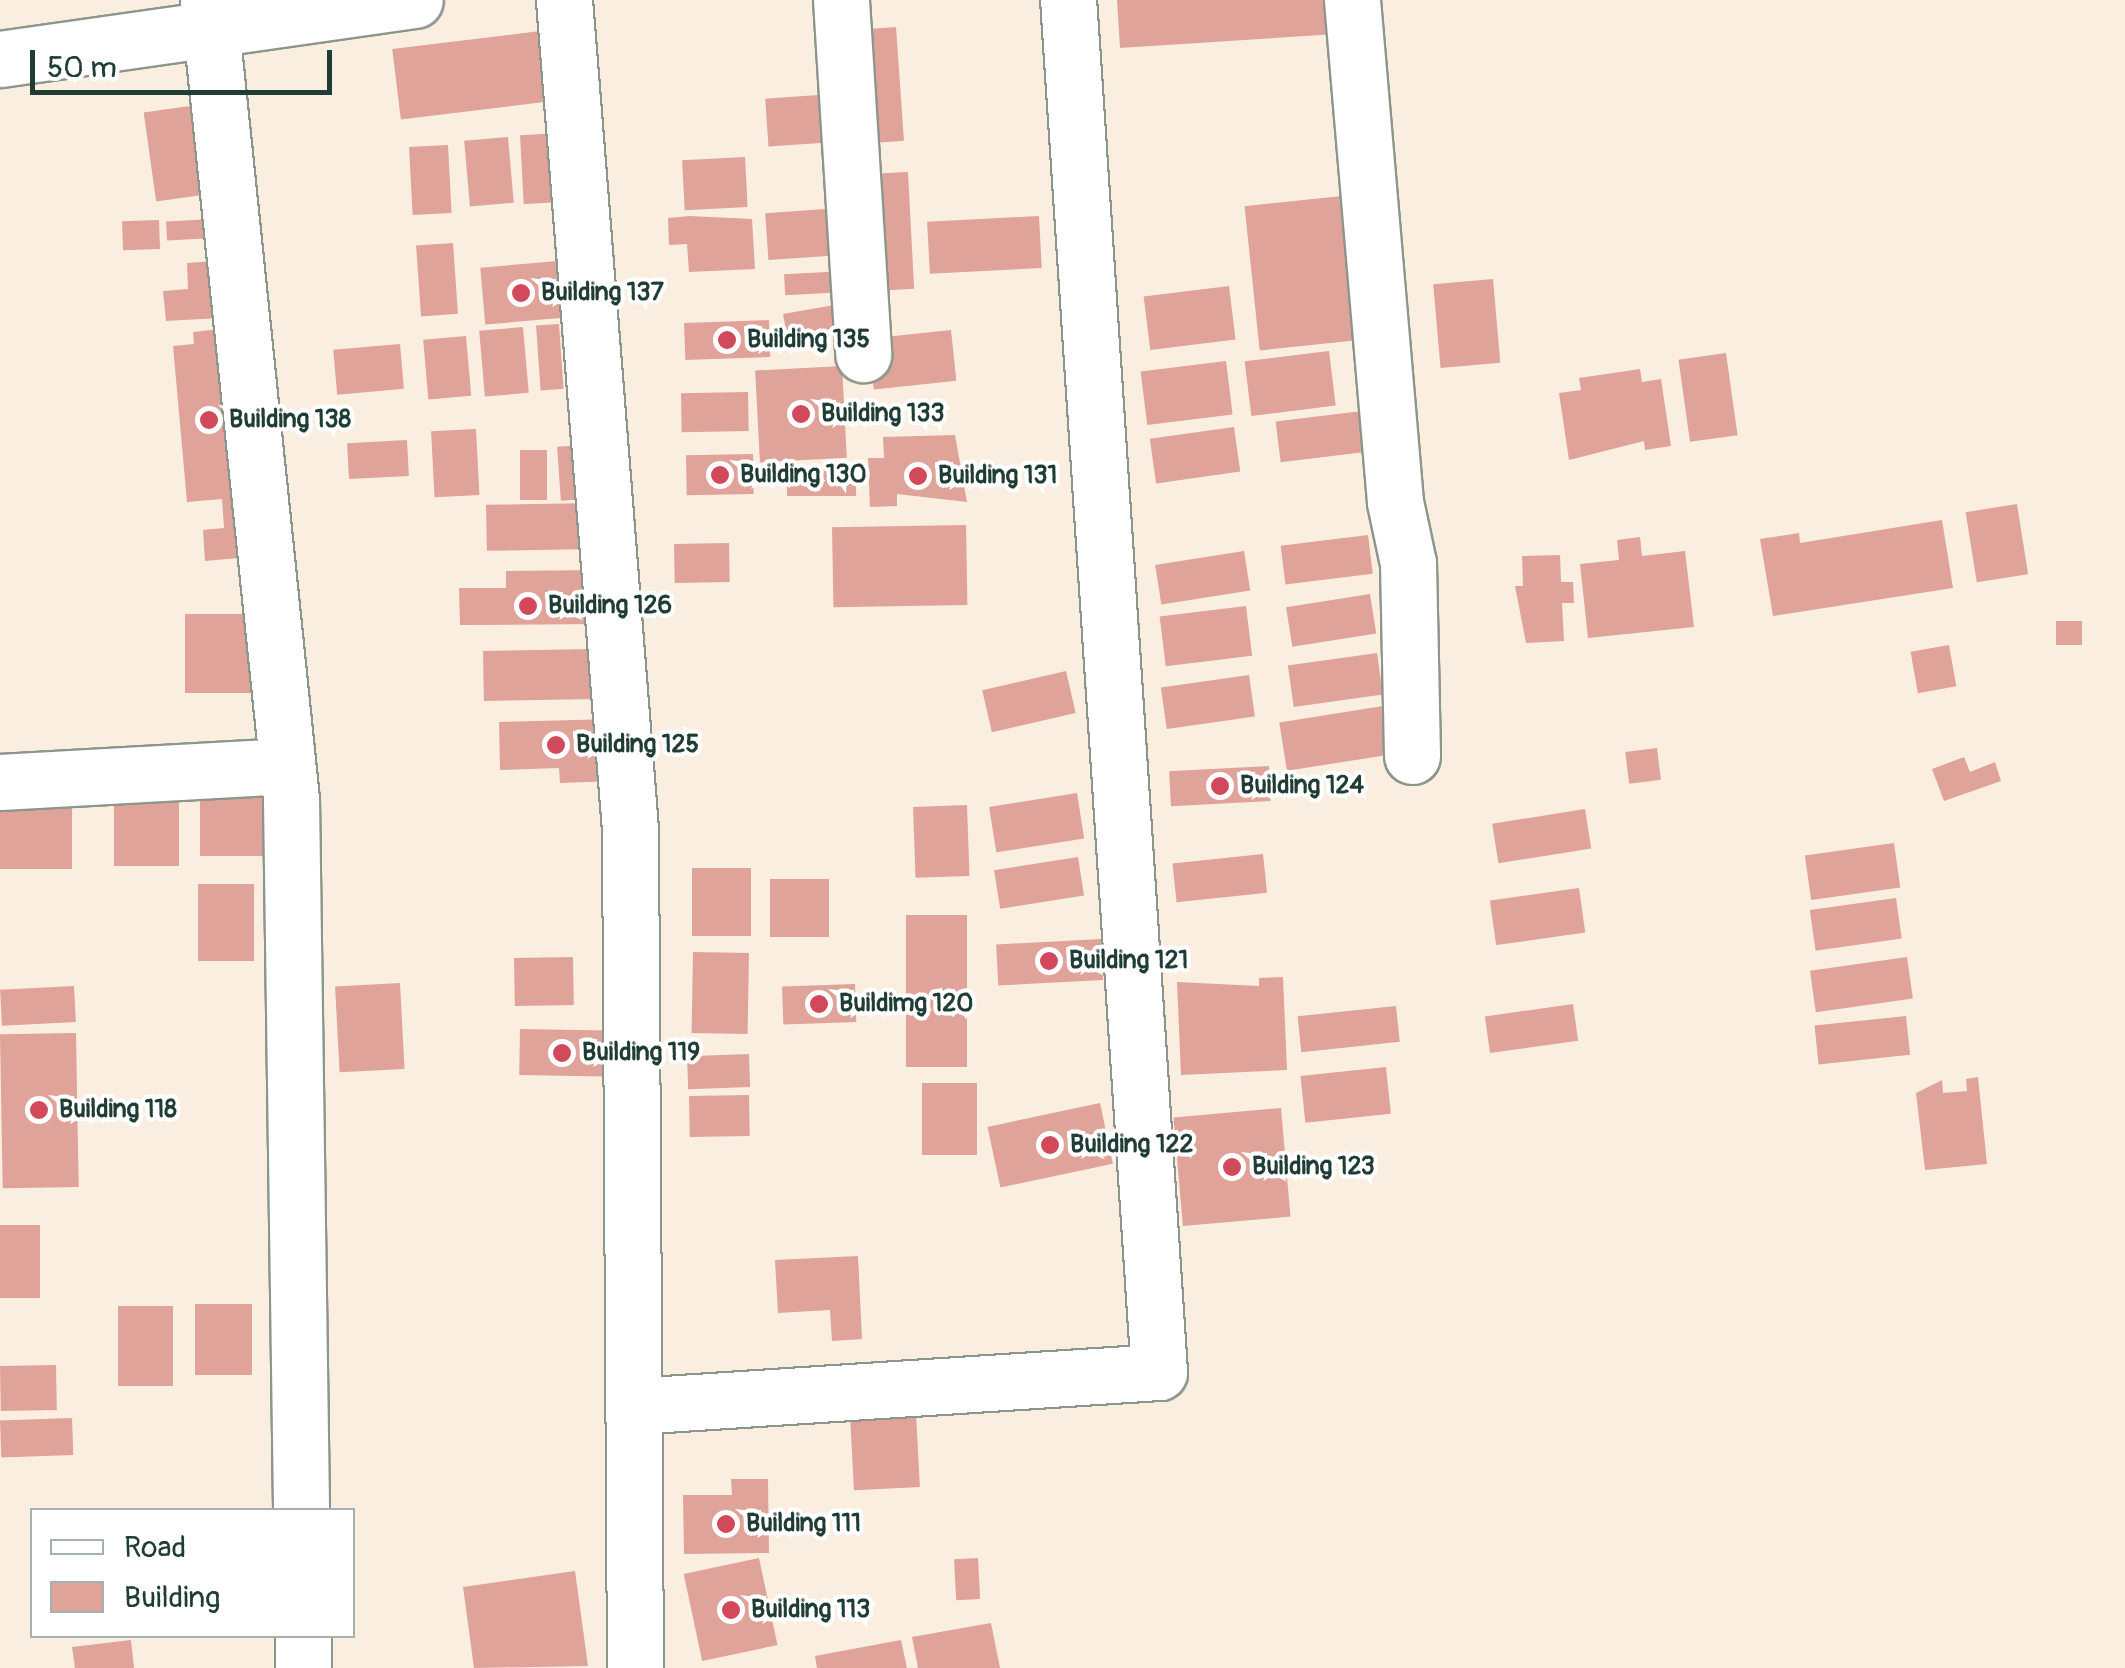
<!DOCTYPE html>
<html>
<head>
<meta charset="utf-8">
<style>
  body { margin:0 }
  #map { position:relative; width:2125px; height:1668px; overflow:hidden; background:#faeee0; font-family:Pangolin,sans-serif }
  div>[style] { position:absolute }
  .building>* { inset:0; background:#dfa399; transform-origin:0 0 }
  .roads { filter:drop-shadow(2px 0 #8c968a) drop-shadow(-2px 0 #8c968a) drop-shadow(0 2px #8c968a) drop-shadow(0 -2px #8c968a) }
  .minor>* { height:55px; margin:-27.5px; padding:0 27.5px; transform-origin:27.5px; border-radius:27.5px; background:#fff }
  .dots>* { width:28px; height:28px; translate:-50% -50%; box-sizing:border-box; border:5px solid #fff; border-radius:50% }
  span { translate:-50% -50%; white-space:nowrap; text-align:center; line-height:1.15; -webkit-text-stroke:8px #fff; paint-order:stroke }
  .poi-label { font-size:25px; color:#1f3d34; font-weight:700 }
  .left { translate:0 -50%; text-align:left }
  .legend { position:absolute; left:30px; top:1508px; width:325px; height:130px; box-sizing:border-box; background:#fff; border:2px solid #a5b1ae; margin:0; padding:12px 18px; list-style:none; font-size:30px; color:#1f3d34 }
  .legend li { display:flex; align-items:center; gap:20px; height:50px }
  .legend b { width:50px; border:2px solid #a5b1ae }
  .scale { position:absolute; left:30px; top:50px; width:302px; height:45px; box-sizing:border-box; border:5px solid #1f3d34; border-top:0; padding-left:12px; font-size:30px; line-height:35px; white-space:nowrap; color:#1f3d34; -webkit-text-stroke:8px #fff; paint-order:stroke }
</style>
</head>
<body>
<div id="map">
  <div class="building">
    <div style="clip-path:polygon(1117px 0,1333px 0,1336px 34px,1120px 48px)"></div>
    <div style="left:896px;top:27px;width:114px;height:31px;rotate:86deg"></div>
    <div style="left:556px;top:29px;width:71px;height:165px;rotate:83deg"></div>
    <div style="left:832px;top:94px;width:48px;height:67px;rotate:86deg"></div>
    <div style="left:211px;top:103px;width:90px;height:68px;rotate:82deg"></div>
    <div style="left:561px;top:133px;width:69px;height:41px;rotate:87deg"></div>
    <div style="left:508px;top:137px;width:66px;height:44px;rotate:85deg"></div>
    <div style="left:448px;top:145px;width:68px;height:39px;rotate:87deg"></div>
    <div style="left:745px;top:157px;width:50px;height:63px;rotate:87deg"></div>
    <div style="left:908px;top:172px;width:117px;height:31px;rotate:87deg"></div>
    <div style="left:1342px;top:196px;width:145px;height:98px;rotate:84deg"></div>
    <div style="left:839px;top:208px;width:47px;height:74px;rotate:86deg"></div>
    <div style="clip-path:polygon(689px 216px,752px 219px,755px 269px,689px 272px,687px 244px,669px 245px,668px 218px)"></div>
    <div style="left:1039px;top:216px;width:52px;height:112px;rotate:87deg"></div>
    <div style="left:213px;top:219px;width:19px;height:47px;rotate:87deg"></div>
    <div style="left:159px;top:220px;width:29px;height:37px;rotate:88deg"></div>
    <div style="left:453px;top:243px;width:71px;height:37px;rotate:86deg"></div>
    <div style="clip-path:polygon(216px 261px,219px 318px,166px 321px,163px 291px,188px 289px,187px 263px)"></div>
    <div style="left:558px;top:261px;width:57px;height:78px;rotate:85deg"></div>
    <div style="left:845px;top:271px;width:21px;height:61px;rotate:87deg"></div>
    <div style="left:1493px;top:279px;width:84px;height:60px;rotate:85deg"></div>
    <div style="left:1229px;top:286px;width:54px;height:86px;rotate:83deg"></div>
    <div style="left:851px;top:302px;width:23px;height:69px;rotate:80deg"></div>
    <div style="left:769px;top:320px;width:37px;height:85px;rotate:88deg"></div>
    <div style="left:559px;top:324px;width:65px;height:23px;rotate:86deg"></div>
    <div style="left:523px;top:327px;width:66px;height:44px;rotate:85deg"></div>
    <div style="clip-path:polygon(230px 328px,261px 556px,205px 561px,203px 530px,224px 528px,222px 499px,187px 502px,173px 346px,194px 344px,193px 332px)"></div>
    <div style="left:951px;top:330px;width:51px;height:83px;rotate:84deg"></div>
    <div style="left:466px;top:336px;width:60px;height:43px;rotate:85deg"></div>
    <div style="left:400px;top:344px;width:45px;height:67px;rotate:85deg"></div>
    <div style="left:1329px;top:351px;width:55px;height:85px;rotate:83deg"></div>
    <div style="left:1726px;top:353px;width:83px;height:48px;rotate:82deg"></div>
    <div style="left:1226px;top:361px;width:54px;height:86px;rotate:83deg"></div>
    <div style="left:842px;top:366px;width:92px;height:87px;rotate:87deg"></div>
    <div style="clip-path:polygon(1640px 369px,1642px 382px,1661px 379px,1671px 446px,1645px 450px,1644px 441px,1569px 460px,1559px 393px,1581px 390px,1579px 378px)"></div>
    <div style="left:748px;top:392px;width:39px;height:67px;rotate:89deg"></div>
    <div style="left:1362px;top:411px;width:41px;height:87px;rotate:83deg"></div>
    <div style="left:1234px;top:427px;width:45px;height:85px;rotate:82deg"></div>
    <div style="left:476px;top:429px;width:66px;height:45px;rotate:87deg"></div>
    <div style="clip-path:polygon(955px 435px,967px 502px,897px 494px,897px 506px,870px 507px,868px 458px,884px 458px,883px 437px)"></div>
    <div style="left:407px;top:440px;width:36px;height:60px;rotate:87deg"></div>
    <div style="left:597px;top:444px;width:54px;height:40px;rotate:86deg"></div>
    <div style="left:520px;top:450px;width:27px;height:50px"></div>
    <div style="left:753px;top:454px;width:40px;height:67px;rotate:89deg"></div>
    <div style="left:856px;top:466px;width:30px;height:69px;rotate:90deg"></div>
    <div style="left:593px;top:503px;width:46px;height:107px;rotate:89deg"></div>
    <div style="left:2017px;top:504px;width:71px;height:52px;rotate:81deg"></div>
    <div style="clip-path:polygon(1942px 520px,1953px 588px,1773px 616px,1760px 539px,1799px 533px,1800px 543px)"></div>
    <div style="left:966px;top:525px;width:80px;height:134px;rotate:89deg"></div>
    <div style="left:1368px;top:535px;width:39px;height:88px;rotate:83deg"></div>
    <div style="clip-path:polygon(1640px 537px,1642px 556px,1685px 551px,1694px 627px,1588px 638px,1580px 564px,1619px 560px,1617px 540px)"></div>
    <div style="left:729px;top:543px;width:39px;height:55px;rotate:89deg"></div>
    <div style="left:1244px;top:551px;width:40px;height:90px;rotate:81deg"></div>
    <div style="clip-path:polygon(1560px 555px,1561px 582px,1573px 582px,1574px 603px,1562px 603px,1564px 641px,1526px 643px,1515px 586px,1523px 586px,1522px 556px)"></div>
    <div style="clip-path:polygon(596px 570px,597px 624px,460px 625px,459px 588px,506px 588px,506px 571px)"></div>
    <div style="left:1370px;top:594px;width:40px;height:85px;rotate:81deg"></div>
    <div style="left:1246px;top:606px;width:50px;height:87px;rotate:83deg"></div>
    <div style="left:185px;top:614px;width:89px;height:79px"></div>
    <div style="left:2082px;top:621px;width:24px;height:26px;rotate:90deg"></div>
    <div style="left:1949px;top:645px;width:42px;height:39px;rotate:80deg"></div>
    <div style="left:595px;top:649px;width:50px;height:112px;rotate:89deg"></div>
    <div style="left:1377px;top:653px;width:42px;height:90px;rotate:82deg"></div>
    <div style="left:1066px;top:671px;width:43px;height:86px;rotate:77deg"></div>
    <div style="left:1249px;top:675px;width:42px;height:89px;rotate:82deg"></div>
    <div style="left:1383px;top:706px;width:49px;height:105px;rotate:81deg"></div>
    <div style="clip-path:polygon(613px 719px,614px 781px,560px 783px,559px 768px,500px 770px,499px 722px)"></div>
    <div style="left:1657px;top:748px;width:32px;height:32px;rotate:83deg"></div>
    <div style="clip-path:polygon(1964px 757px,1970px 772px,1995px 762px,2001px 781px,1944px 801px,1932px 769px)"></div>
    <div style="left:1269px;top:766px;width:35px;height:100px;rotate:87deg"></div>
    <div style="left:200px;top:776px;width:76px;height:80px"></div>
    <div style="left:1077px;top:793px;width:46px;height:89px;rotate:81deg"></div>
    <div style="left:114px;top:796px;width:65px;height:70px"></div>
    <div style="left:0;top:801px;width:72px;height:68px"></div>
    <div style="left:967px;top:805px;width:71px;height:54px;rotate:88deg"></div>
    <div style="left:1585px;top:809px;width:40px;height:94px;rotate:81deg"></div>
    <div style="left:1894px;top:843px;width:45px;height:90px;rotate:82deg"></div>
    <div style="left:1263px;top:854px;width:39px;height:91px;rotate:84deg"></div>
    <div style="left:1078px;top:857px;width:39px;height:85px;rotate:81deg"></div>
    <div style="left:692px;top:868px;width:59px;height:68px"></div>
    <div style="left:770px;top:879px;width:59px;height:58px"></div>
    <div style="left:198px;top:884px;width:56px;height:77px"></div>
    <div style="left:1579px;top:888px;width:45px;height:90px;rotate:82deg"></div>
    <div style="left:1896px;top:898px;width:41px;height:87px;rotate:82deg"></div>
    <div style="left:906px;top:915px;width:61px;height:152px"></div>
    <div style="left:1101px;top:939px;width:41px;height:105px;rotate:87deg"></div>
    <div style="left:693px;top:952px;width:56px;height:81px;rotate:1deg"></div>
    <div style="left:573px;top:957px;width:48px;height:59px;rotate:89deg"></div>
    <div style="left:1907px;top:957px;width:42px;height:98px;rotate:82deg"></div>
    <div style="clip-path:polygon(1283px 977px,1287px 1070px,1181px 1075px,1177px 982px,1259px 986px,1259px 978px)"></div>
    <div style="left:400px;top:983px;width:86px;height:65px;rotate:87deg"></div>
    <div style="left:855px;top:984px;width:38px;height:73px;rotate:88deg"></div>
    <div style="left:74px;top:986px;width:36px;height:74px;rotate:87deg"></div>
    <div style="left:1573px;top:1004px;width:37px;height:89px;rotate:82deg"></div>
    <div style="left:1396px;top:1006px;width:36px;height:99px;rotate:84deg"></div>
    <div style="left:1906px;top:1016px;width:39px;height:92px;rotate:84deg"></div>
    <div style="left:520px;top:1029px;width:85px;height:46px;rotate:1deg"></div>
    <div style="left:76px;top:1033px;width:154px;height:76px;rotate:89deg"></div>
    <div style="left:749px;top:1054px;width:33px;height:62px;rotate:88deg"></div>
    <div style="left:1386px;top:1067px;width:47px;height:86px;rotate:84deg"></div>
    <div style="clip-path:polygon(1978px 1077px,1987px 1164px,1925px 1170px,1916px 1093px,1942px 1080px,1943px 1093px,1967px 1091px,1966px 1079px)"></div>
    <div style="left:922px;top:1083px;width:55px;height:72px"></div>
    <div style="left:749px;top:1095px;width:41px;height:60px;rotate:89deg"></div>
    <div style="left:1100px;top:1103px;width:62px;height:115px;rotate:78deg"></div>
    <div style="left:1281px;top:1108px;width:109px;height:108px;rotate:85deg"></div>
    <div style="left:0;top:1225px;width:40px;height:73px"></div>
    <div style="clip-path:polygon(858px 1256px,862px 1339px,832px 1341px,830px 1310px,778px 1313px,775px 1260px)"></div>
    <div style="left:195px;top:1304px;width:57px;height:71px"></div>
    <div style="left:118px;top:1306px;width:55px;height:80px"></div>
    <div style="left:56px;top:1365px;width:45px;height:56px;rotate:89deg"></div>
    <div style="left:916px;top:1413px;width:74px;height:66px;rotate:87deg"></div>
    <div style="left:72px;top:1418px;width:37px;height:72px;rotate:88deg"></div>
    <div style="clip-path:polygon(731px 1479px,768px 1479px,769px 1553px,684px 1554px,683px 1495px,732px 1495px)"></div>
    <div style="left:759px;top:1558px;width:89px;height:77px;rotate:78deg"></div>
    <div style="left:978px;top:1558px;width:41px;height:24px;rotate:87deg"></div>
    <div style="clip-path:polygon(575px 1571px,588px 1666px,474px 1668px,463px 1587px)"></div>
    <div style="clip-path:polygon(991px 1623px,1000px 1668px,918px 1668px,912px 1637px)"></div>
    <div style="clip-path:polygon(131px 1640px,134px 1668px,75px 1668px,72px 1647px)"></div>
    <div style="clip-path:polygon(901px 1640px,907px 1668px,817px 1668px,815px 1656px)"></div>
  </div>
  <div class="roads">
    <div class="minor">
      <div style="left:208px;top:0;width:803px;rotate:84.07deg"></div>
      <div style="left:291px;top:799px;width:711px;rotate:89.19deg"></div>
      <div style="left:564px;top:0;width:832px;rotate:85.45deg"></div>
      <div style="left:630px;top:829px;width:839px;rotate:89.66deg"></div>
      <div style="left:841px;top:0;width:355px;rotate:86.4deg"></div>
      <div style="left:1352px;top:0;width:504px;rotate:85.1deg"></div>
      <div style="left:1395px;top:502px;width:62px;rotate:78deg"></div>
      <div style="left:1408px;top:563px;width:193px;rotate:88.8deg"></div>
      <div style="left:0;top:59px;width:419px;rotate:-8.1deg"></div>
      <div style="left:0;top:782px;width:287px;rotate:-3.2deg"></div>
      <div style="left:634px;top:1406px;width:526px;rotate:-3.71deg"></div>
      <div style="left:1159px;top:1372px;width:1375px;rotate:-93.79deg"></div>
      <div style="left:303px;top:1636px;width:32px;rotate:90deg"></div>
    </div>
  </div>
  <div class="dots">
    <div style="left:521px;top:293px;background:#d1495b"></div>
    <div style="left:727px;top:340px;background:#d1495b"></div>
    <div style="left:801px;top:414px;background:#d1495b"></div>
    <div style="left:209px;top:420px;background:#d1495b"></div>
    <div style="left:720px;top:475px;background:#d1495b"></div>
    <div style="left:918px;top:476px;background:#d1495b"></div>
    <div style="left:528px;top:606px;background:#d1495b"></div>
    <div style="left:556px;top:745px;background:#d1495b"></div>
    <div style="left:1220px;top:786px;background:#d1495b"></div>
    <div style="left:1049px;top:961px;background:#d1495b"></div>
    <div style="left:819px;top:1004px;background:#d1495b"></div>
    <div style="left:562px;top:1053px;background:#d1495b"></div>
    <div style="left:39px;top:1110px;background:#d1495b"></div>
    <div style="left:1050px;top:1145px;background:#d1495b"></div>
    <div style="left:1232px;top:1167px;background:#d1495b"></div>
    <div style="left:726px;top:1524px;background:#d1495b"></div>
    <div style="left:731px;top:1610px;background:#d1495b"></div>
  </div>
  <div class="poi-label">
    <span class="left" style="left:541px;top:293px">Building 137</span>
    <span class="left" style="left:747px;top:340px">Building 135</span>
    <span class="left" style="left:821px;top:414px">Building 133</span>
    <span class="left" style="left:229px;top:420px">Building 138</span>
    <span class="left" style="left:740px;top:475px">Building 130</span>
    <span class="left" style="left:938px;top:476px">Building 131</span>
    <span class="left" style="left:548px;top:606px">Building 126</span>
    <span class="left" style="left:576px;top:745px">Building 125</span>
    <span class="left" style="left:1240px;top:786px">Building 124</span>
    <span class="left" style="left:1069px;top:961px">Building 121</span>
    <span class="left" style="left:839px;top:1004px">Buildimg 120</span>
    <span class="left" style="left:582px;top:1053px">Building 119</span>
    <span class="left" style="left:59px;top:1110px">Building 118</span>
    <span class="left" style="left:1070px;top:1145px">Building 122</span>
    <span class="left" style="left:1252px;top:1167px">Building 123</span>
    <span class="left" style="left:746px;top:1524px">Building 111</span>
    <span class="left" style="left:751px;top:1610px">Building 113</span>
  </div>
  <ul class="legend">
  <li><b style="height:12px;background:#fff"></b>Road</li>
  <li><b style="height:28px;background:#dfa399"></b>Building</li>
  </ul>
  <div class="scale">50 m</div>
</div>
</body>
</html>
